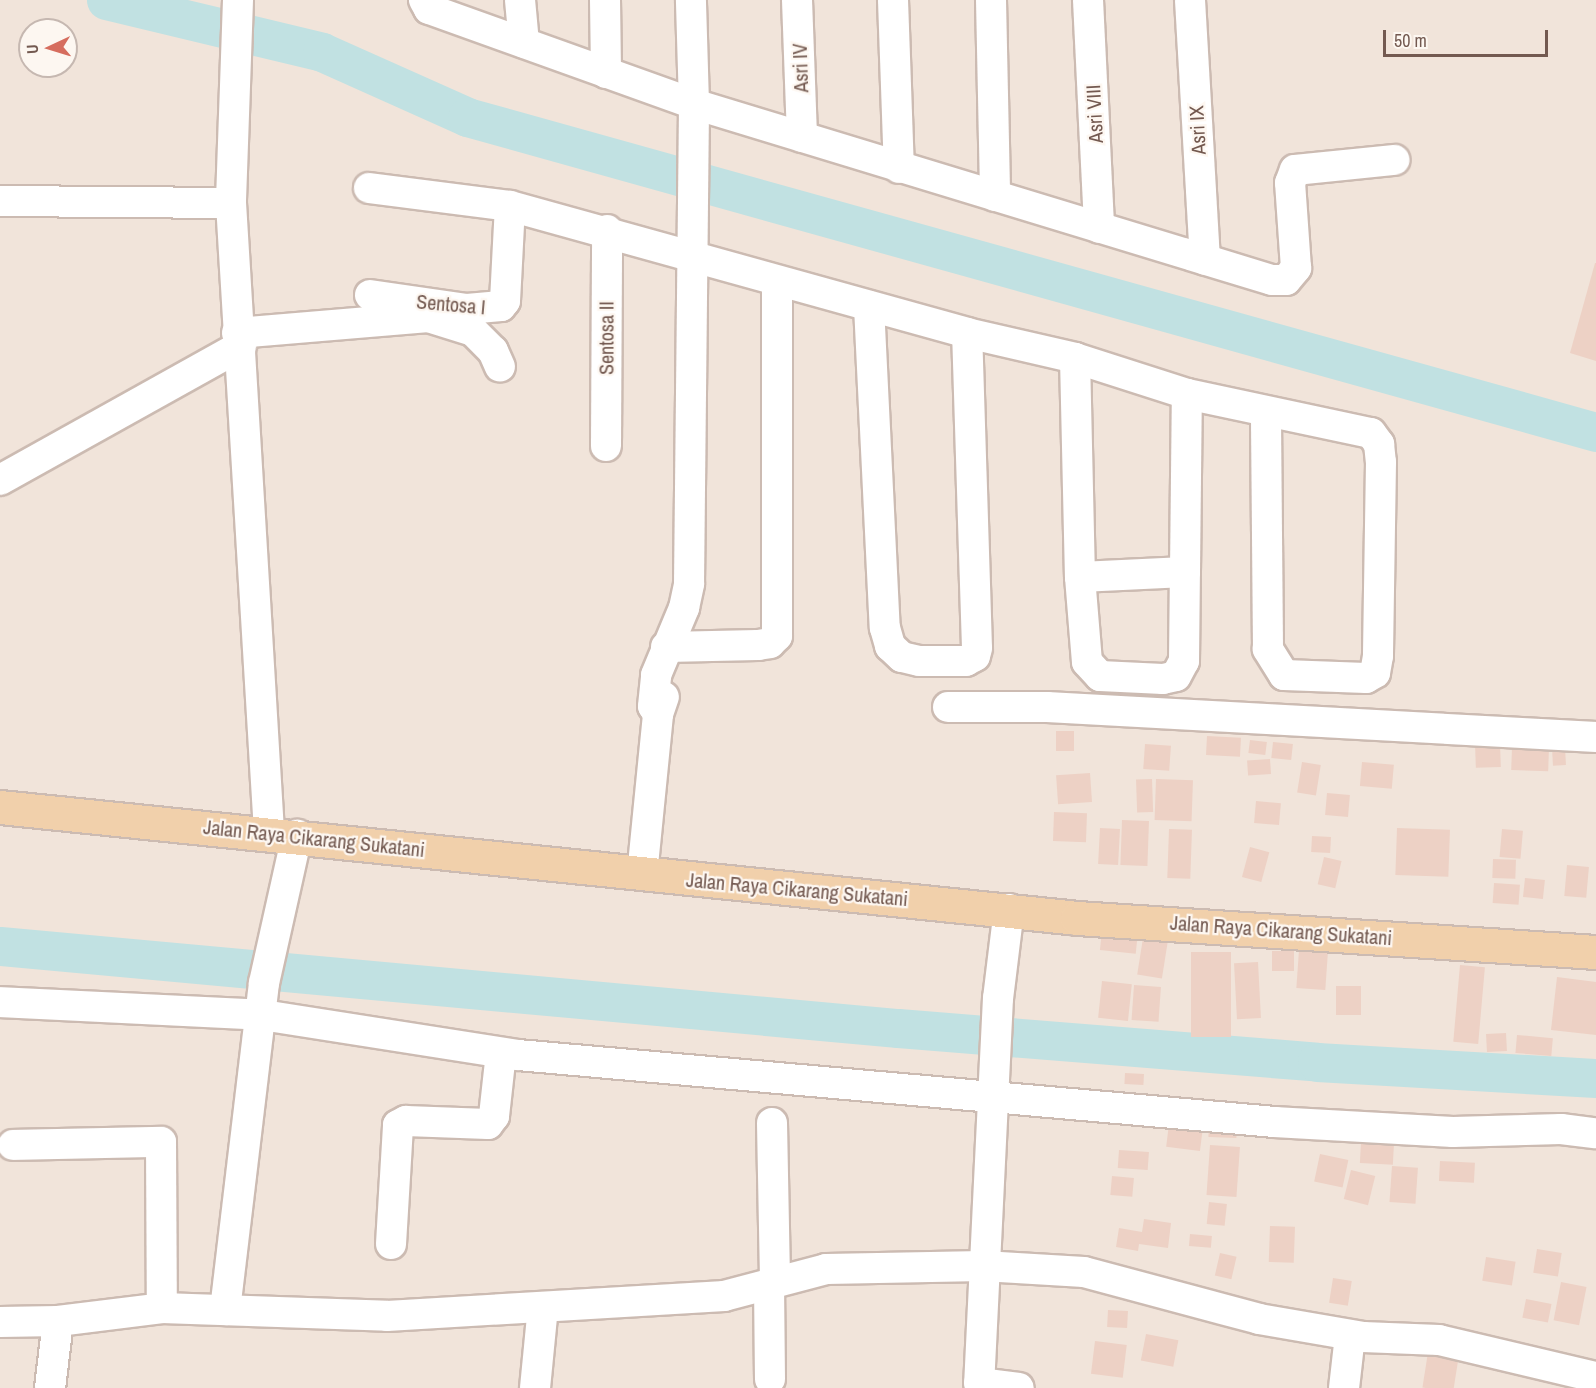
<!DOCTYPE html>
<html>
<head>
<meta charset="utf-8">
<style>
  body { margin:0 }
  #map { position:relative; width:1596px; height:1388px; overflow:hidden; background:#fbf3eb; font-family:"Archivo Narrow",sans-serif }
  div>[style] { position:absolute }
  .residential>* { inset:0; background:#f1e4da }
  .river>* { height:39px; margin:-19.5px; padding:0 19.5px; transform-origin:19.5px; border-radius:19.5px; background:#c1e1e2 }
  .building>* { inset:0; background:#edd1c5; transform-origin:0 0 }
  .roads { filter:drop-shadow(2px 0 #ccbbb2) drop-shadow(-2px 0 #ccbbb2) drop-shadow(0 2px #ccbbb2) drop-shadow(0 -2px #ccbbb2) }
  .minor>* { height:30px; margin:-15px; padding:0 15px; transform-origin:15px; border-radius:15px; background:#fff }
  .major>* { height:33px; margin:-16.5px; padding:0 16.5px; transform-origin:16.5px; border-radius:16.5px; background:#f1d0ab }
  span { translate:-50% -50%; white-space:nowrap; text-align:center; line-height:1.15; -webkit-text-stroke:4.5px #fdf7f1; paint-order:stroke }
  .street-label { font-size:20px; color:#735950 }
  .north { position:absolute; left:18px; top:18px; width:60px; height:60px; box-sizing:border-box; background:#fdf7f1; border:2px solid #c6b8b1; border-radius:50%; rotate:266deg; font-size:16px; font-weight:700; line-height:24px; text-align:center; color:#735950 }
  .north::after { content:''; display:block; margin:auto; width:21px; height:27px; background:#d66d5e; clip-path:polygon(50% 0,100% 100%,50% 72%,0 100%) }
  .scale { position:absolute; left:1383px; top:30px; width:165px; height:27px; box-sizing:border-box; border:3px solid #735950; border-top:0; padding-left:8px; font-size:18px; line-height:21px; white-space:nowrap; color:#735950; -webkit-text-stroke:4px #fdf7f1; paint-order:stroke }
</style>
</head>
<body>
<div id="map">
  <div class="residential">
    <div style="clip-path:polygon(evenodd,0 0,1596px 0,1596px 1388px,0 1388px,0 0,30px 30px,66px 30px,66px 66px,30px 66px,30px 30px)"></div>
  </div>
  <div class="river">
    <div style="left:106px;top:0;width:222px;rotate:13.5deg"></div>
    <div style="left:322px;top:52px;width:159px;rotate:24.1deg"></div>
    <div style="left:467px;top:117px;width:1172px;rotate:15.59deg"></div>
    <div style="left:0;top:946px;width:902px;rotate:5.22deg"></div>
    <div style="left:898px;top:1028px;width:420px;rotate:4.6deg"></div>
    <div style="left:1317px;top:1062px;width:279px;rotate:3.3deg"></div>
  </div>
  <div class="building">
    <div style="clip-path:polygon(1595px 263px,1596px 263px,1596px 361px,1570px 353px)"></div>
    <div style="left:1056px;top:731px;width:18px;height:20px"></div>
    <div style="left:1207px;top:736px;width:34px;height:19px;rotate:3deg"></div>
    <div style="left:1250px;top:740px;width:17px;height:13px;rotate:7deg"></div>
    <div style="left:1273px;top:742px;width:20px;height:16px;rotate:6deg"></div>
    <div style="left:1500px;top:743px;width:24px;height:25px;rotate:88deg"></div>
    <div style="left:1145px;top:744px;width:26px;height:25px;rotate:4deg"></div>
    <div style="left:1512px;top:747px;width:37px;height:23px;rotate:2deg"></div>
    <div style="left:1565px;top:747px;width:18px;height:13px;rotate:87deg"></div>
    <div style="left:1270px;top:759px;width:15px;height:23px;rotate:86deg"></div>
    <div style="left:1302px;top:762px;width:19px;height:31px;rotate:9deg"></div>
    <div style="left:1362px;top:762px;width:32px;height:24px;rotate:5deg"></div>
    <div style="left:1090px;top:773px;width:29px;height:34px;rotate:86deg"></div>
    <div style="left:1152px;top:779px;width:33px;height:16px;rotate:88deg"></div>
    <div style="left:1156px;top:779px;width:37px;height:41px;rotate:2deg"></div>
    <div style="left:1327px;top:793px;width:23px;height:22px;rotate:5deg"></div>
    <div style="left:1256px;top:801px;width:25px;height:22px;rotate:5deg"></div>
    <div style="left:1054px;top:812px;width:33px;height:29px;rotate:2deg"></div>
    <div style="left:1122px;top:820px;width:27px;height:45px;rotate:2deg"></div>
    <div style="left:1100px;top:828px;width:20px;height:36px;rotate:3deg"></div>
    <div style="left:1397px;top:828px;width:53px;height:47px;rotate:2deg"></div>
    <div style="left:1169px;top:829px;width:23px;height:49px;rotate:2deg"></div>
    <div style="left:1502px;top:829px;width:21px;height:28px;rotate:5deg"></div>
    <div style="left:1312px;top:836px;width:19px;height:16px;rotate:3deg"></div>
    <div style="left:1250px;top:847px;width:20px;height:31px;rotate:15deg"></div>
    <div style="left:1324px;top:857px;width:18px;height:28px;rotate:13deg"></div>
    <div style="left:1493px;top:859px;width:23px;height:19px;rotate:2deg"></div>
    <div style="left:1567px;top:865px;width:22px;height:31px;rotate:5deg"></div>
    <div style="left:1525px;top:878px;width:20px;height:19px;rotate:6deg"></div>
    <div style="left:1494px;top:883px;width:26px;height:20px;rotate:4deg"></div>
    <div style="left:1102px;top:930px;width:36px;height:20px;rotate:6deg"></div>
    <div style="left:1143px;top:938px;width:25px;height:37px;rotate:9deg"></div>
    <div style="left:1299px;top:950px;width:29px;height:38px;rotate:4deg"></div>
    <div style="left:1294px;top:951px;width:20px;height:22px;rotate:90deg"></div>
    <div style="left:1191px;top:952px;width:40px;height:85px"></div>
    <div style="left:1258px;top:962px;width:56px;height:24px;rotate:87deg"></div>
    <div style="left:1460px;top:965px;width:25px;height:77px;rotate:5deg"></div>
    <div style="clip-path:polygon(1557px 977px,1596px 982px,1596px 1035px,1551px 1030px)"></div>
    <div style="left:1102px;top:981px;width:30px;height:37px;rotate:6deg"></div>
    <div style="left:1134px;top:985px;width:27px;height:35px;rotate:4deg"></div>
    <div style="left:1336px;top:986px;width:25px;height:29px"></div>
    <div style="left:1506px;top:1033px;width:18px;height:20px;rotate:87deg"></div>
    <div style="left:1517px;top:1035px;width:36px;height:18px;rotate:5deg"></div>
    <div style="left:1125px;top:1073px;width:19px;height:11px;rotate:3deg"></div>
    <div style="left:1209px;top:1120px;width:28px;height:17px;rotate:2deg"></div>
    <div style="left:1169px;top:1124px;width:34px;height:23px;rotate:7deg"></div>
    <div style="left:1361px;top:1142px;width:33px;height:21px;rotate:3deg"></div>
    <div style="left:1210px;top:1145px;width:30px;height:50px;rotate:4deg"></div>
    <div style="left:1119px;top:1150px;width:30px;height:18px;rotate:4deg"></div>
    <div style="left:1320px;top:1154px;width:29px;height:28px;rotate:12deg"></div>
    <div style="left:1440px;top:1161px;width:35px;height:20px;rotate:3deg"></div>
    <div style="left:1392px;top:1166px;width:26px;height:36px;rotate:4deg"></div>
    <div style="left:1351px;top:1170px;width:25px;height:30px;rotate:14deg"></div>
    <div style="left:1112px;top:1176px;width:22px;height:19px;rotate:5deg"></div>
    <div style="left:1209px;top:1202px;width:18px;height:22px;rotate:6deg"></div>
    <div style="clip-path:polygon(1144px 1219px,1171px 1223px,1168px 1248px,1139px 1244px,1138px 1251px,1116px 1247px,1119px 1228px,1142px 1232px)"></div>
    <div style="left:1270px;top:1226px;width:25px;height:36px;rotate:2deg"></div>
    <div style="left:1190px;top:1234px;width:22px;height:12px;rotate:5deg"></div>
    <div style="left:1537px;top:1249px;width:25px;height:24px;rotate:9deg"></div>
    <div style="left:1220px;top:1253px;width:17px;height:23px;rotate:13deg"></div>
    <div style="left:1486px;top:1257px;width:30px;height:24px;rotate:9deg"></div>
    <div style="left:1333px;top:1278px;width:19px;height:25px;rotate:9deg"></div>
    <div style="left:1561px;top:1282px;width:26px;height:39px;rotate:11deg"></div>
    <div style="left:1526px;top:1299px;width:26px;height:19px;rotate:11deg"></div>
    <div style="left:1108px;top:1310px;width:20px;height:17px;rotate:3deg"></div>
    <div style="left:1146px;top:1334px;width:33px;height:27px;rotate:11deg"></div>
    <div style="left:1095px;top:1341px;width:32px;height:33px;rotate:7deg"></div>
    <div style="left:1429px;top:1346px;width:31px;height:42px;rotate:9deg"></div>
  </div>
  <div class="roads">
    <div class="minor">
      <div style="left:238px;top:0;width:203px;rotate:92deg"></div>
      <div style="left:231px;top:203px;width:630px;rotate:86.54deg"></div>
      <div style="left:424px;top:0;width:10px;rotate:61deg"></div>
      <div style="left:429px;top:9px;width:282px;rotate:19.7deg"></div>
      <div style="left:694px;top:104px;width:104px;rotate:-91.7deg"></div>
      <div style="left:520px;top:0;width:43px;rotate:84.7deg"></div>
      <div style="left:605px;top:0;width:73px;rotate:89.2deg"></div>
      <div style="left:797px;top:0;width:137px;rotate:87.9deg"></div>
      <div style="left:893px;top:0;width:168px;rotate:88deg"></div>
      <div style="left:991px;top:0;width:196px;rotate:88.8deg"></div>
      <div style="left:1088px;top:0;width:228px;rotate:87.2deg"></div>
      <div style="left:1190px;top:0;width:260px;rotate:86.7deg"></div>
      <div style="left:369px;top:188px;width:142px;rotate:7.3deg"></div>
      <div style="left:510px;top:206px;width:474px;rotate:15.5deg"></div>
      <div style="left:967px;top:333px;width:111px;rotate:13deg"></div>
      <div style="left:1075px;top:358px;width:118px;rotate:17.8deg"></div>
      <div style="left:1187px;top:394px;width:188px;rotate:12deg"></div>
      <div style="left:1371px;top:433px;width:14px;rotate:54deg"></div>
      <div style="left:1379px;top:444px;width:18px;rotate:84deg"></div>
      <div style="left:1381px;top:462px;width:194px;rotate:90.9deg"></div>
      <div style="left:1378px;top:656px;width:17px;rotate:100deg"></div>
      <div style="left:1375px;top:673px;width:10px;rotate:151deg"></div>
      <div style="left:1366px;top:678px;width:82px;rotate:-177.9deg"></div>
      <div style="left:1284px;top:675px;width:31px;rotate:-122deg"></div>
      <div style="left:1268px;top:649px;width:236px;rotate:-90.5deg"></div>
      <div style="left:0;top:201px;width:231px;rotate:0.5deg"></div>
      <div style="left:370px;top:295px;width:98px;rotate:8.2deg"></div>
      <div style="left:467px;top:309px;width:34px;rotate:-5deg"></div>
      <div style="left:501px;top:306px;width:6px;rotate:-51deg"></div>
      <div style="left:505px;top:301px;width:95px;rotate:-87deg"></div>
      <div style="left:869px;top:306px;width:322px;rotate:87.2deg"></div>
      <div style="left:885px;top:628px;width:19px;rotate:74deg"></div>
      <div style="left:890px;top:646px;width:16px;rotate:43deg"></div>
      <div style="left:902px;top:657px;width:17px;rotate:13deg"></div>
      <div style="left:919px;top:661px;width:47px"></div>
      <div style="left:966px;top:661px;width:10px;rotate:-29deg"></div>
      <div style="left:975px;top:656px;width:8px;rotate:-76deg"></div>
      <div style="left:977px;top:648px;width:315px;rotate:-91.8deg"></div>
      <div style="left:237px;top:333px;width:192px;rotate:-4.8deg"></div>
      <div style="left:428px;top:317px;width:47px;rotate:17.3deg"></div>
      <div style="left:473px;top:331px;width:28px;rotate:45deg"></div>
      <div style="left:493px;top:351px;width:17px;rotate:66deg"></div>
      <div style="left:1075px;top:358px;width:219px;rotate:88.7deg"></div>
      <div style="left:1080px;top:577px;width:85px;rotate:85.3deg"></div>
      <div style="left:1087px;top:662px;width:19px;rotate:47deg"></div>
      <div style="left:1100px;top:676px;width:63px;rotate:2.7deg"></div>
      <div style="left:1163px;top:679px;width:13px;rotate:-13deg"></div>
      <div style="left:1176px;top:676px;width:17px;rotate:-62deg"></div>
      <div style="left:1184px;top:661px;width:89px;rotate:-89.4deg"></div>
      <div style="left:1185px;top:572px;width:105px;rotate:177.3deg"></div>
      <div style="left:606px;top:446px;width:216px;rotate:-89.7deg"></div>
      <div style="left:0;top:480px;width:276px;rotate:-29.1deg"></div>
      <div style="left:1185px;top:572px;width:178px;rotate:-89.4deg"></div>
      <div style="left:666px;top:647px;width:92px;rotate:-1.2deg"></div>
      <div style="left:758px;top:645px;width:12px;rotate:-9deg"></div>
      <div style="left:770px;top:643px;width:10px;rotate:-45deg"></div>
      <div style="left:777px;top:636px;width:355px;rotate:-90deg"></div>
      <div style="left:948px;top:707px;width:99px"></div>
      <div style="left:1047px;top:707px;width:550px;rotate:3.13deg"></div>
      <div style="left:658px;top:714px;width:9px;rotate:-122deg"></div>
      <div style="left:653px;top:706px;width:31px;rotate:-84deg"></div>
      <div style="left:656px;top:675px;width:73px;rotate:-67.3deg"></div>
      <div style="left:684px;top:608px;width:25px;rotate:-78deg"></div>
      <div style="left:689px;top:584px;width:480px;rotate:-89.4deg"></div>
      <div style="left:694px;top:104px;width:604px;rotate:16.94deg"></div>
      <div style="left:1272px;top:280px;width:14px"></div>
      <div style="left:1286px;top:280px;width:16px;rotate:-50deg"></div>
      <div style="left:1296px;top:268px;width:85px;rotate:-94deg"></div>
      <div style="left:1290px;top:183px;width:14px;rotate:-69deg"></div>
      <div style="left:1295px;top:170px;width:100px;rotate:-5.8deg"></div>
      <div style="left:642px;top:875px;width:162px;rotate:-84.3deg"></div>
      <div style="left:658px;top:714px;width:18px;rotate:-71deg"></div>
      <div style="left:1009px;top:909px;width:90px;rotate:97deg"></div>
      <div style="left:998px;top:998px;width:385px;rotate:92.8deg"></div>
      <div style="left:979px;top:1383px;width:40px;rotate:7.1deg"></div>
      <div style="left:0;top:1002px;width:262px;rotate:2.8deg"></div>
      <div style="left:262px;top:1015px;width:259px;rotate:8.9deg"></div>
      <div style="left:518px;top:1055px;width:759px;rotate:5.06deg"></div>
      <div style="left:1274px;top:1122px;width:179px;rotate:3.2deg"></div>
      <div style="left:1453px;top:1132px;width:108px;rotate:-1.6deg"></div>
      <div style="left:1561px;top:1129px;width:35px;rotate:7deg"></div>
      <div style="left:772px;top:1123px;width:159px;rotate:88.9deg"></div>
      <div style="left:13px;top:1145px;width:148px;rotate:-1.2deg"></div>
      <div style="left:161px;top:1142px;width:166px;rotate:89.7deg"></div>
      <div style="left:391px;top:1244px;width:119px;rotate:-86.6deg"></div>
      <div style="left:398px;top:1125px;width:9px;rotate:-27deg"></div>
      <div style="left:406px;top:1121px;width:82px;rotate:2.1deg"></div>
      <div style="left:488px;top:1124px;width:10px;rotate:-53deg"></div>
      <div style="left:494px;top:1116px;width:63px;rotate:-83.7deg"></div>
      <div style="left:769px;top:1284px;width:95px;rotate:89.4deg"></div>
      <div style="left:225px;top:1310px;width:329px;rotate:-83.2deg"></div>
      <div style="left:264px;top:983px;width:152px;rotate:-77.4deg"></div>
      <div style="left:0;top:1322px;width:58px;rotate:-1deg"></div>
      <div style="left:58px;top:1321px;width:105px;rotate:-7.1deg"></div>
      <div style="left:162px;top:1308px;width:225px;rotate:2deg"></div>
      <div style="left:387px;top:1316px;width:338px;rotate:-3.4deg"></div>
      <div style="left:724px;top:1296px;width:106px;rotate:-14.8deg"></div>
      <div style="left:826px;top:1269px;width:157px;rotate:-1.1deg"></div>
      <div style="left:983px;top:1266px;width:101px;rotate:3.4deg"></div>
      <div style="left:1084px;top:1272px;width:181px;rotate:15deg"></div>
      <div style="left:1259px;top:1319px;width:106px;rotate:9.8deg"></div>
      <div style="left:1363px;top:1337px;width:76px;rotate:2.3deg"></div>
      <div style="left:1439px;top:1340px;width:161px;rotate:13.3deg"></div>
      <div style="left:50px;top:1388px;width:67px;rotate:-83.2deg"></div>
      <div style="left:535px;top:1388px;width:81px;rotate:-84.4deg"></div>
      <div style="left:1344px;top:1388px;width:53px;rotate:-83.5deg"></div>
    </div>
    <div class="major">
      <div style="left:0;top:807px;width:1083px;rotate:5.88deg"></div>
      <div style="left:1077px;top:918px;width:520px;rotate:3.75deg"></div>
    </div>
  </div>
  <div class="street-label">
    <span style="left:800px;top:68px;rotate:-92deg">Asri IV</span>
    <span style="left:1094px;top:114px;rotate:-93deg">Asri VIII</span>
    <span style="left:1197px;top:130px;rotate:-93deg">Asri IX</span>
    <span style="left:451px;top:304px;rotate:5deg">Sentosa I</span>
    <span style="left:606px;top:338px;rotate:-90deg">Sentosa II</span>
    <span style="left:314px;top:838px;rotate:6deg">Jalan Raya Cikarang Sukatani</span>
    <span style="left:797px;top:889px;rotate:5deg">Jalan Raya Cikarang Sukatani</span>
    <span style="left:1281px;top:930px;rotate:4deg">Jalan Raya Cikarang Sukatani</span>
  </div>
  <div class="north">U</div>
  <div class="scale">50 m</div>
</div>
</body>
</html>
